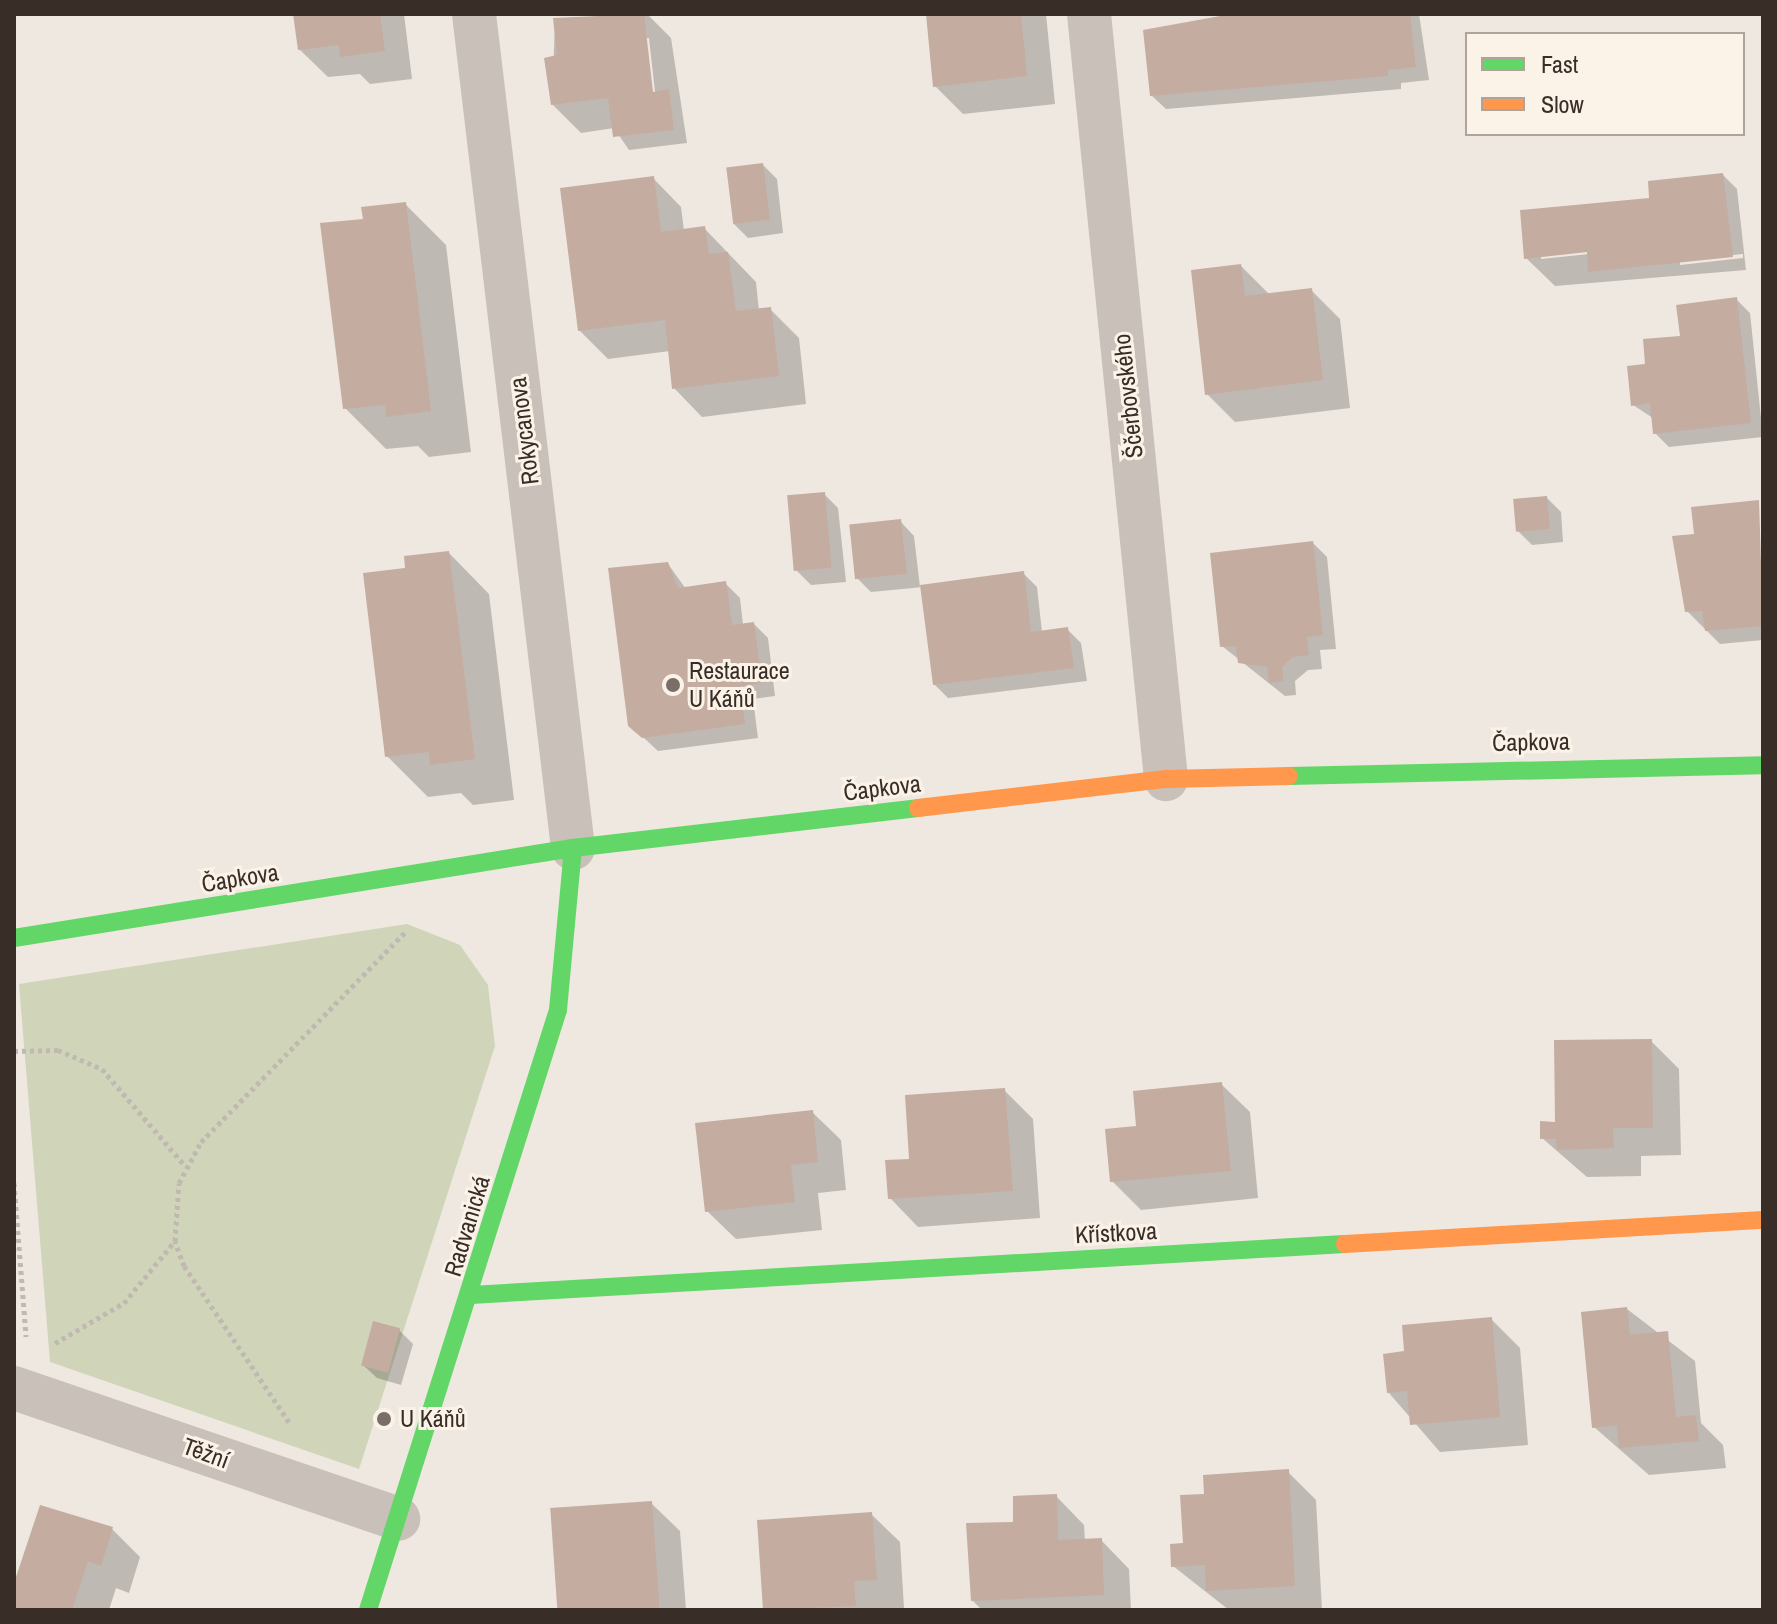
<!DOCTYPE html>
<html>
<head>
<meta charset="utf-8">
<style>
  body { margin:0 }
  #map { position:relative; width:1777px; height:1624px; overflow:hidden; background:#efe8e0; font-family:"Archivo Narrow",sans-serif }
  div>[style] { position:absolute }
  .green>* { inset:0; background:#d0d5b9 }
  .shadow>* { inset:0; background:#0003 }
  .building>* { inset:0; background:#c4aca0; transform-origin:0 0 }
  .path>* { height:5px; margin-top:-2.5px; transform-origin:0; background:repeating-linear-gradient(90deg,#c0b9b2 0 4px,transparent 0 8px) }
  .street>* { height:44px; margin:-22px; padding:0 22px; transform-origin:22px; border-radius:22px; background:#c8c0b9 }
  .fast>* { height:18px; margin:-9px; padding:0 9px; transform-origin:9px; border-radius:9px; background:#63d668 }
  .slow>* { height:18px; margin:-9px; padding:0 9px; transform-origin:9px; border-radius:9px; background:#ff974d }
  .dots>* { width:22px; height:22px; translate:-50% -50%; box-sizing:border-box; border:4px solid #fcf3e8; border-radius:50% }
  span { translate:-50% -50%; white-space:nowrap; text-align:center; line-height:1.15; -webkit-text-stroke:6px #fcf3e8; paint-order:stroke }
  .street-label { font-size:24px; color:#392d27 }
  .poi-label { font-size:24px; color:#392d27 }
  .left { translate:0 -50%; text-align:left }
  .frame { position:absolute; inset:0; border:16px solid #392d27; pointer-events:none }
  .legend { position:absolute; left:1465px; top:32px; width:280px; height:104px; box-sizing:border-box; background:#fcf3e8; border:2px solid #aea49b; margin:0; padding:10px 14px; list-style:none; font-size:24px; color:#392d27 }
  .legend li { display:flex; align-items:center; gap:16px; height:40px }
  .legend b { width:40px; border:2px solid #aea49b }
</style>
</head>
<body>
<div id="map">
  <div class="green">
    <div style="clip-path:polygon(407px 924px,460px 945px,488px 985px,495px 1046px,359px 1469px,50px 1362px,19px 984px)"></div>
  </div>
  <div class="shadow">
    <div style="clip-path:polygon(295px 14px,404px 14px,412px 79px,370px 84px,360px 74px,328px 77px,299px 49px)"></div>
    <div style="clip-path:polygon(evenodd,647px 14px,671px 38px,687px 143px,629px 150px,614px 128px,581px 133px,552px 104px,555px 20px,647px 14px,645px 38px,649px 38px,656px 101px,652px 101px,645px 38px)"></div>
    <div style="clip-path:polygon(928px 14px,1046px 14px,1055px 104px,963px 114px,935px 86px)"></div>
    <div style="clip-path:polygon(1273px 14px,1419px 14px,1429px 80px,1401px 83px,1401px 89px,1166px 109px,1151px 95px)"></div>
    <div style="clip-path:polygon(763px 165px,777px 179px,783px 233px,748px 238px,734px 224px)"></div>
    <div style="clip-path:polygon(evenodd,1723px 175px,1737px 189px,1746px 270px,1555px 286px,1526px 258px,1648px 200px,1723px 175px,1589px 250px,1589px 254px,1541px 259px,1541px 255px,1589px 250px,1723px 175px,1743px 254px,1743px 258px,1680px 265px,1680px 260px,1743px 254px)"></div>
    <div style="clip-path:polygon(653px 178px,681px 207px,684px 231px,704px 228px,756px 282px,759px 311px,770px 309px,799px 338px,806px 404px,702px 417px,674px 388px,670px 351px,608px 359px,580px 331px)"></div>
    <div style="clip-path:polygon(405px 204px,446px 245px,471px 452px,429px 457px,418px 446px,386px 449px,345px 408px,365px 220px)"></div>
    <div style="clip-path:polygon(1241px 266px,1270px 295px,1311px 290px,1340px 319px,1350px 408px,1235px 422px,1207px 394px)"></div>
    <div style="clip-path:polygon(1736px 299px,1750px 313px,1763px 437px,1669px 447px,1655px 433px,1653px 418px,1633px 405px,1648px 365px)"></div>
    <div style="clip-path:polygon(824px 494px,838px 508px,846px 582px,811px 585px,797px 571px)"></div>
    <div style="clip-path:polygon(1547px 498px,1561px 512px,1563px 542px,1532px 545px,1518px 531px)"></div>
    <div style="clip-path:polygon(1758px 502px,1763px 640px,1720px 644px,1687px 611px,1697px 536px)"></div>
    <div style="clip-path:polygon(900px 521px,914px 536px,920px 587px,1023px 573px,1037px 587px,1042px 632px,1067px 629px,1081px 643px,1087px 681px,948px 698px,934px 684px,923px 587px,871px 592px,857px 578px)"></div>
    <div style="clip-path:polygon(1313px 543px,1327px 557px,1336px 649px,1320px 650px,1322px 669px,1308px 670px,1295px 681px,1296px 695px,1285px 696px,1222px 646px)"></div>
    <div style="clip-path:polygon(449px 553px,489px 594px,514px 800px,473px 805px,461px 793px,428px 797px,387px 756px)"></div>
    <div style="clip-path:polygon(668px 564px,686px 589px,726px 584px,740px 598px,743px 625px,754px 624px,768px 638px,775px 696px,753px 699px,758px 738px,658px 751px,630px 725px)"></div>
    <div style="clip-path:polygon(1651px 1041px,1679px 1069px,1681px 1155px,1641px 1156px,1641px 1176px,1587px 1177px,1542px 1138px)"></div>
    <div style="clip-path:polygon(1221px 1084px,1250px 1112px,1258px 1198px,1141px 1210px,1112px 1181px,1138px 1128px)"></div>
    <div style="clip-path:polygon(1004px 1090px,1033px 1119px,1040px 1218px,918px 1227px,890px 1198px,912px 1161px)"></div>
    <div style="clip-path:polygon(812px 1112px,841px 1140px,846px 1190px,818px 1193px,822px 1230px,736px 1239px,707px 1211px)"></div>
    <div style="clip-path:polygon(1627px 1309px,1695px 1361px,1701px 1423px,1723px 1445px,1726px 1468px,1649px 1475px,1594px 1427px)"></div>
    <div style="clip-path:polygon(1491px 1319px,1520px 1348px,1528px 1445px,1440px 1452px,1389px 1393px,1406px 1353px)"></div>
    <div style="clip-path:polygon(399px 1330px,413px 1344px,401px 1385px,377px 1378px,362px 1364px)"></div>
    <div style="clip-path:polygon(1288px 1472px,1316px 1500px,1322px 1610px,1229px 1610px,1173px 1566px,1207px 1496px)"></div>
    <div style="clip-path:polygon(1056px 1496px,1084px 1525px,1085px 1541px,1101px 1540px,1129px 1569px,1131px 1610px,982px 1610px,972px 1600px,1015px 1524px)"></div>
    <div style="clip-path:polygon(651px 1503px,680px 1531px,686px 1610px,557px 1610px)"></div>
    <div style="clip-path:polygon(871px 1514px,900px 1542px,904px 1608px,765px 1610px,759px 1522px)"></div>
    <div style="clip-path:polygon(112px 1529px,140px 1557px,129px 1593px,116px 1588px,109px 1610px,14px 1610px,14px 1590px)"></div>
  </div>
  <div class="building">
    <div style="clip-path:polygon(293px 14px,380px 14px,385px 51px,340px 57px,339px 45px,298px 50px)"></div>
    <div style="clip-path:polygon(644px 14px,653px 92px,669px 89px,674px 130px,613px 137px,608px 98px,551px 105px,544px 58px,557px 55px,553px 18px)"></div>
    <div style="clip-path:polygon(926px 14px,1021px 14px,1027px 76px,933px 87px)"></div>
    <div style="clip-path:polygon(1410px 14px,1416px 67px,1388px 70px,1388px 76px,1150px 96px,1143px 30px,1231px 14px)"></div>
    <div style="left:763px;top:163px;width:57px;height:37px;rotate:83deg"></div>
    <div style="clip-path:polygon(1723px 173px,1733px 257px,1588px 272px,1587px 252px,1524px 259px,1520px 210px,1649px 198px,1648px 181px)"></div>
    <div style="clip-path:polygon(654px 176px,661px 232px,705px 226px,709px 254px,728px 252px,736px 311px,771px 307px,779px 376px,672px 389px,665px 320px,578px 331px,560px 188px)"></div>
    <div style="clip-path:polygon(406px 202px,431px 411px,386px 417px,385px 405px,343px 409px,320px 223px,363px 219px,361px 207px)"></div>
    <div style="clip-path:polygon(1241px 264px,1245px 296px,1312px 288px,1323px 380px,1205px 395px,1191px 270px)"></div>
    <div style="clip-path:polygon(1737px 297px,1751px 423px,1653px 434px,1650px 403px,1631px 406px,1627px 366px,1645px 364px,1643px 339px,1680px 336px,1676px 305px)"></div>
    <div style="left:825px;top:492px;width:76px;height:38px;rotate:85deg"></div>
    <div style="left:1547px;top:496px;width:33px;height:34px;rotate:85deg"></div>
    <div style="clip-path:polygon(1759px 500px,1763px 626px,1705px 631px,1702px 611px,1685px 612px,1672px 536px,1694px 534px,1691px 507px)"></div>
    <div style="left:901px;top:519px;width:55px;height:52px;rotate:84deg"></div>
    <div style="clip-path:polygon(1313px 541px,1323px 635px,1307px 637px,1309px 655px,1293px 657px,1282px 667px,1283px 681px,1269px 683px,1267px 667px,1238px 663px,1236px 646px,1220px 647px,1210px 553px)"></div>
    <div style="clip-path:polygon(449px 551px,475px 759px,430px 765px,429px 752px,385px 757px,363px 573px,405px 568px,404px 556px)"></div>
    <div style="clip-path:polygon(668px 562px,678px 588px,726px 581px,732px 625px,754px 622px,762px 683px,740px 686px,745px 724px,642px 738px,628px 726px,608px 568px)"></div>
    <div style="clip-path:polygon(1024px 571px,1031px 632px,1068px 627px,1074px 668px,933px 685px,920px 585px)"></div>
    <div style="clip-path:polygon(1652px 1039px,1653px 1128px,1613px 1128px,1614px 1148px,1557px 1150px,1556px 1139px,1540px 1139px,1540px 1121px,1555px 1122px,1554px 1040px)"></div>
    <div style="clip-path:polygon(1222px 1082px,1231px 1171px,1110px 1182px,1105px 1129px,1136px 1126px,1133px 1091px)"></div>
    <div style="clip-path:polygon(1005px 1088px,1013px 1191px,888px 1199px,885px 1160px,909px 1159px,905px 1095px)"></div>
    <div style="clip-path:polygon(813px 1110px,818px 1162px,791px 1165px,795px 1202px,705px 1212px,695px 1123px)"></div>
    <div style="clip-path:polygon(1627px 1307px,1630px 1335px,1668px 1331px,1676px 1417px,1696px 1415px,1699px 1441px,1619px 1448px,1617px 1425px,1592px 1428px,1581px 1312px)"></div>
    <div style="clip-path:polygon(1492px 1317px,1500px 1417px,1410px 1425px,1407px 1391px,1387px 1393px,1383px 1354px,1404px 1351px,1402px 1325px)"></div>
    <div style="left:373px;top:1321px;width:28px;height:46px;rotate:15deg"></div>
    <div style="clip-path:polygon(1289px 1469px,1295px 1586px,1206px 1591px,1205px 1565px,1171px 1567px,1170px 1544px,1183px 1543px,1180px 1495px,1204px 1494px,1203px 1475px)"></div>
    <div style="clip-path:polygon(1057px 1494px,1058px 1540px,1102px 1538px,1104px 1595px,971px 1601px,966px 1523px,1013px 1522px,1013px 1496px)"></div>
    <div style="left:652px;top:1501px;width:109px;height:102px;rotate:86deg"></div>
    <div style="clip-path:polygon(40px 1505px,113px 1527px,101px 1566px,88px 1561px,72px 1610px,14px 1610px,14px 1583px)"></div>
    <div style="clip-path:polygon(872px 1512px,877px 1580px,854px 1581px,856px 1606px,763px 1610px,757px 1520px)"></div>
  </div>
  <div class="path">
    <div style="left:14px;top:1051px;width:44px;rotate:-1.3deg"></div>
    <div style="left:58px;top:1050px;width:48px;rotate:23.4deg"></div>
    <div style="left:102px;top:1069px;width:128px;rotate:49.4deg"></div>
    <div style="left:14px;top:1183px;width:154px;rotate:85.5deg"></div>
    <div style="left:55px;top:1343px;width:80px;rotate:-30.1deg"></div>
    <div style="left:124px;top:1303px;width:80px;rotate:-50.6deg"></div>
    <div style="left:289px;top:1422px;width:188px;rotate:-123.9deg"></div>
    <div style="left:184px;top:1266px;width:27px;rotate:-110deg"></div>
    <div style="left:175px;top:1241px;width:58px;rotate:-86.1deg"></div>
    <div style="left:179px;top:1183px;width:47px;rotate:-61.8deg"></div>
    <div style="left:201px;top:1142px;width:294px;rotate:-45.8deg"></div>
  </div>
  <div class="street">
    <div style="left:474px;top:14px;width:840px;rotate:83.23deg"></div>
    <div style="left:1089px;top:14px;width:769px;rotate:84.25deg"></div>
    <div style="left:14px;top:1388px;width:406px;rotate:18.8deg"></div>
  </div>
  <div class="fast">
    <div style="left:1289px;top:776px;width:474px;rotate:-1.3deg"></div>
    <div style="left:14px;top:938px;width:566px;rotate:-9.15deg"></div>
    <div style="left:573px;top:848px;width:347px;rotate:-6.6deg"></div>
    <div style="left:471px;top:1295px;width:875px;rotate:-3.34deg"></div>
    <div style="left:368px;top:1610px;width:629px;rotate:-72.43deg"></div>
    <div style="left:558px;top:1010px;width:163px;rotate:-84.7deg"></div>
  </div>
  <div class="slow">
    <div style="left:918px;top:808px;width:250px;rotate:-6.7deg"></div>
    <div style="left:1166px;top:779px;width:123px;rotate:-1.4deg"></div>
    <div style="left:1345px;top:1244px;width:419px;rotate:-3.3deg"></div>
  </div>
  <div class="dots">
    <div style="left:673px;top:685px;background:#796e68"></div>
    <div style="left:384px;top:1419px;background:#796e68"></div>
  </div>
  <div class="street-label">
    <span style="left:1128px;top:396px;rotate:-96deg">Ščerbovského</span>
    <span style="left:524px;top:431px;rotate:-97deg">Rokycanova</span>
    <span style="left:1531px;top:742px;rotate:-1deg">Čapkova</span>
    <span style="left:882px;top:788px;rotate:-7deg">Čapkova</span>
    <span style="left:240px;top:878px;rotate:-9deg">Čapkova</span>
    <span style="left:467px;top:1226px;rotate:-73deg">Radvanická</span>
    <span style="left:1116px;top:1233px;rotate:-3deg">Křístkova</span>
    <span style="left:206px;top:1453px;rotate:20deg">Těžní</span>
  </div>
  <div class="poi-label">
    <span class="left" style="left:689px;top:685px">Restaurace<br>U Káňů</span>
    <span class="left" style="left:400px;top:1419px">U Káňů</span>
  </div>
  <div class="frame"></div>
  <ul class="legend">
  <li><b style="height:10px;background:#63d668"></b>Fast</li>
  <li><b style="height:10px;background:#ff974d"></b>Slow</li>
  </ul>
</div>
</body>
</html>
